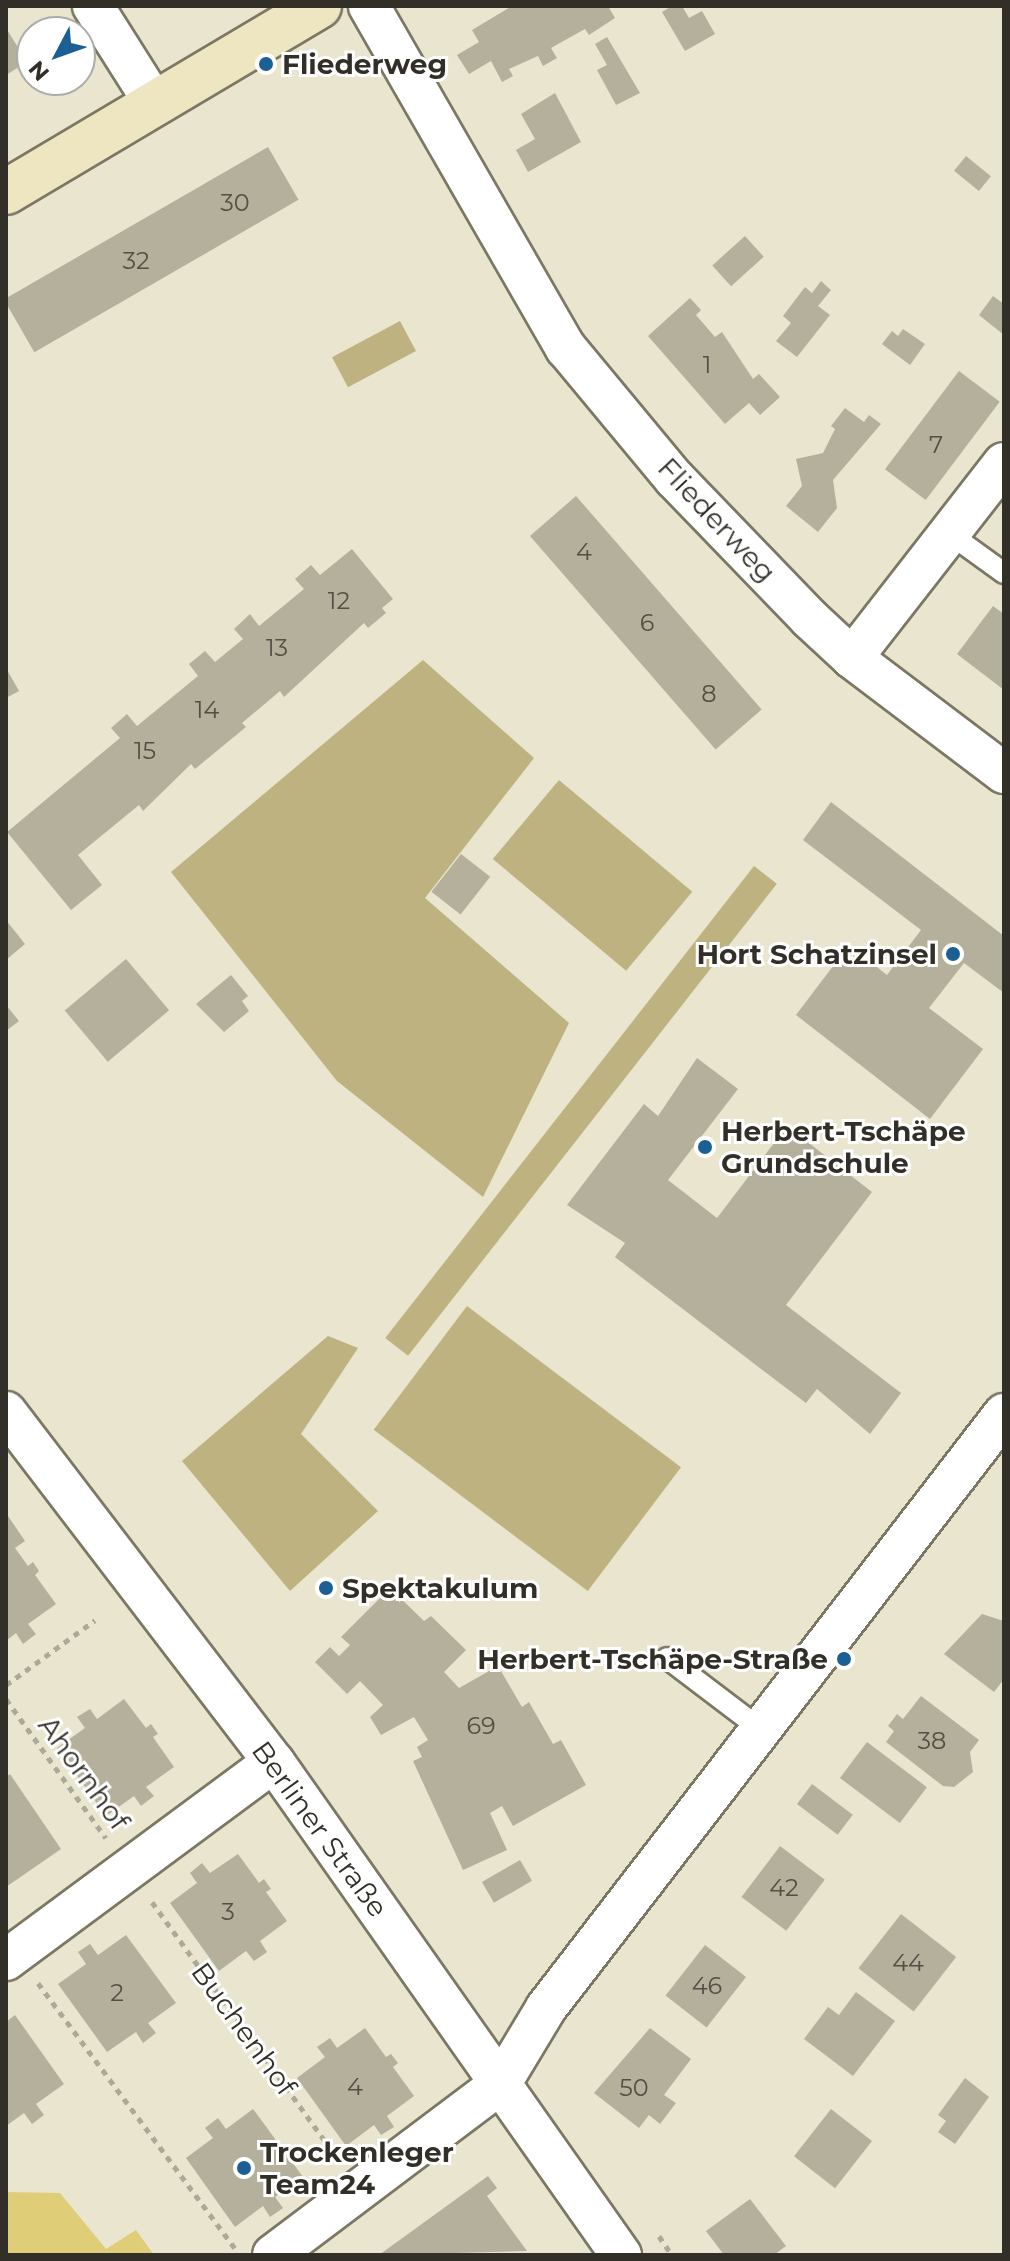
<!DOCTYPE html>
<html>
<head>
<meta charset="utf-8">
<style>
  body { margin:0 }
  #map { position:relative; width:1010px; height:2261px; overflow:hidden; background:#eae5cf; font-family:Montserrat,sans-serif }
  div>[style] { position:absolute }
  .green>* { inset:0; background:#beb281; transform-origin:0 0 }
  .water>* { inset:0; background:#e0cd78 }
  .building>* { inset:0; background:#b5b09c; transform-origin:0 0 }
  .path>* { height:5px; margin-top:-2.5px; transform-origin:0; background:repeating-linear-gradient(90deg,#ada998 0 6px,transparent 0 12px) }
  .roads { filter:drop-shadow(2px 0 #7b7763) drop-shadow(-2px 0 #7b7763) drop-shadow(0 2px #7b7763) drop-shadow(0 -2px #7b7763) }
  .lane>* { height:20px; margin:-10px; padding:0 10px; transform-origin:10px; border-radius:10px; background:#fff }
  .street>* { height:40px; margin:-20px; padding:0 20px; transform-origin:20px; border-radius:20px; background:#fff }
  .secondary>* { height:44px; margin:-22px; padding:0 22px; transform-origin:22px; border-radius:22px; background:#ede6c0 }
  .dots>* { width:22px; height:22px; translate:-50% -50%; box-sizing:border-box; border:4px solid #fff; border-radius:50% }
  span { translate:-50% -50%; white-space:nowrap; text-align:center; line-height:1.15; -webkit-text-stroke:6px #fff; paint-order:stroke }
  .number-label { font-size:24px; color:#524f44 }
  .number-label span { -webkit-text-stroke-width:0 }
  .poi-label { font-size:28px; color:#312f27; font-weight:700 }
  .left { translate:0 -50%; text-align:left }
  .right { translate:-100% -50%; text-align:right }
  .street-label { font-size:28px; color:#312f27 }
  .frame { position:absolute; inset:0; border:8px solid #312f27; pointer-events:none }
  .north { position:absolute; left:16px; top:16px; width:80px; height:80px; box-sizing:border-box; background:#fff; border:2px solid #adaca9; border-radius:50%; rotate:229deg; font-size:22px; font-weight:700; line-height:32px; text-align:center; color:#312f27 }
  .north::after { content:''; display:block; margin:auto; width:28px; height:36px; background:#1b5f94; clip-path:polygon(50% 0,100% 100%,50% 72%,0 100%) }
</style>
</head>
<body>
<div id="map">
  <div class="green">
    <div style="left:400px;top:321px;width:34px;height:77px;rotate:62deg"></div>
    <div style="clip-path:polygon(423px 660px,534px 758px,425px 898px,569px 1023px,483px 1197px,337px 1081px,171px 872px)"></div>
    <div style="left:559px;top:780px;width:174px;height:103px;rotate:40deg"></div>
    <div style="left:754px;top:866px;width:29px;height:599px;rotate:38deg"></div>
    <div style="left:467px;top:1306px;width:268px;height:155px;rotate:37deg"></div>
    <div style="clip-path:polygon(328px 1336px,358px 1348px,301px 1434px,378px 1511px,290px 1591px,182px 1461px)"></div>
  </div>
  <div class="water">
    <div style="clip-path:polygon(6px 2192px,60px 2193px,106px 2249px,136px 2230px,154px 2255px,6px 2255px)"></div>
  </div>
  <div class="building">
    <div style="clip-path:polygon(512px 6px,608px 6px,615px 18px,589px 35px,585px 29px,551px 48px,557px 58px,543px 66px,538px 56px,509px 69px,513px 76px,502px 82px,491px 61px,469px 74px,457px 55px,479px 42px,472px 30px)"></div>
    <div style="clip-path:polygon(672px 6px,682px 6px,689px 18px,702px 11px,715px 34px,685px 51px,662px 12px)"></div>
    <div style="clip-path:polygon(6px 28px,27px 62px,6px 75px)"></div>
    <div style="clip-path:polygon(607px 37px,640px 93px,616px 105px,597px 70px,607px 65px,595px 44px)"></div>
    <div style="clip-path:polygon(555px 93px,581px 142px,528px 172px,516px 150px,535px 139px,521px 114px)"></div>
    <div style="left:268px;top:147px;width:61px;height:305px;rotate:60deg"></div>
    <div style="left:966px;top:156px;width:32px;height:19px;rotate:39deg"></div>
    <div style="left:745px;top:236px;width:28px;height:44px;rotate:48deg"></div>
    <div style="clip-path:polygon(821px 281px,831px 290px,818px 306px,830px 315px,797px 357px,776px 341px,791px 323px,783px 316px,805px 287px,812px 293px)"></div>
    <div style="clip-path:polygon(993px 296px,1004px 304px,1004px 335px,979px 315px)"></div>
    <div style="clip-path:polygon(690px 298px,701px 310px,696px 315px,715px 337px,722px 332px,753px 379px,759px 374px,780px 397px,760px 415px,749px 403px,725px 424px,648px 336px)"></div>
    <div style="clip-path:polygon(903px 329px,925px 344px,910px 365px,882px 344px,892px 331px,898px 336px)"></div>
    <div style="left:959px;top:371px;width:51px;height:123px;rotate:37deg"></div>
    <div style="clip-path:polygon(845px 408px,864px 422px,869px 415px,881px 424px,833px 480px,837px 508px,818px 532px,786px 506px,802px 486px,796px 459px,823px 453px,835px 429px,831px 426px)"></div>
    <div style="left:576px;top:496px;width:283px;height:61px;rotate:49deg"></div>
    <div style="clip-path:polygon(352px 549px,393px 599px,382px 608px,386px 613px,368px 628px,364px 623px,284px 697px,280px 691px,242px 723px,246px 727px,195px 769px,191px 764px,143px 811px,139px 805px,78px 855px,102px 885px,71px 910px,7px 832px,120px 738px,111px 728px,127px 714px,137px 726px,198px 676px,189px 664px,205px 651px,215px 662px,243px 639px,234px 629px,250px 614px,259px 626px,304px 589px,295px 579px,311px 565px,320px 575px)"></div>
    <div style="clip-path:polygon(993px 606px,1004px 614px,1004px 690px,957px 654px)"></div>
    <div style="clip-path:polygon(6px 668px,19px 691px,6px 698px)"></div>
    <div style="clip-path:polygon(831px 802px,1004px 936px,1004px 993px,964px 963px,929px 1008px,983px 1049px,930px 1119px,796px 1015px,849px 945px,887px 975px,921px 930px,803px 840px)"></div>
    <div style="left:461px;top:854px;width:37px;height:48px;rotate:38deg"></div>
    <div style="clip-path:polygon(6px 920px,25px 944px,6px 960px)"></div>
    <div style="left:126px;top:959px;width:67px;height:80px;rotate:50deg"></div>
    <div style="clip-path:polygon(231px 975px,248px 996px,242px 1001px,249px 1011px,224px 1032px,196px 1004px)"></div>
    <div style="clip-path:polygon(6px 1005px,19px 1021px,6px 1031px)"></div>
    <div style="clip-path:polygon(697px 1058px,738px 1089px,668px 1180px,717px 1218px,787px 1126px,872px 1192px,786px 1305px,901px 1393px,870px 1434px,817px 1389px,806px 1403px,765px 1372px,615px 1257px,625px 1243px,567px 1205px,644px 1104px,658px 1116px)"></div>
    <div style="clip-path:polygon(8px 1516px,25px 1541px,15px 1548px,28px 1566px,33px 1562px,39px 1571px,35px 1575px,56px 1604px,28px 1624px,36px 1634px,23px 1644px,16px 1633px,6px 1641px)"></div>
    <div style="clip-path:polygon(390px 1588px,424px 1621px,431px 1616px,466px 1650px,444px 1672px,459px 1688px,498px 1666px,522px 1707px,529px 1702px,553px 1744px,561px 1740px,586px 1785px,513px 1826px,502px 1806px,490px 1813px,507px 1850px,463px 1870px,413px 1761px,422px 1757px,417px 1747px,428px 1740px,414px 1717px,381px 1735px,370px 1717px,383px 1705px,360px 1681px,347px 1694px,315px 1662px,330px 1647px,339px 1656px,350px 1645px,341px 1637px)"></div>
    <div style="clip-path:polygon(982px 1614px,1004px 1621px,1004px 1679px,994px 1692px,944px 1654px)"></div>
    <div style="clip-path:polygon(921px 1696px,979px 1740px,970px 1752px,973px 1772px,954px 1787px,943px 1786px,886px 1742px,894px 1731px,888px 1726px,897px 1714px,903px 1719px)"></div>
    <div style="clip-path:polygon(124px 1699px,146px 1728px,151px 1724px,158px 1734px,153px 1737px,174px 1767px,146px 1787px,154px 1796px,141px 1806px,134px 1796px,106px 1816px,57px 1748px,85px 1728px,77px 1717px,90px 1709px,97px 1719px)"></div>
    <div style="left:867px;top:1742px;width:75px;height:45px;rotate:37deg"></div>
    <div style="clip-path:polygon(10px 1774px,61px 1849px,6px 1887px,6px 1777px)"></div>
    <div style="left:812px;top:1784px;width:51px;height:25px;rotate:37deg"></div>
    <div style="left:780px;top:1846px;width:56px;height:64px;rotate:37deg"></div>
    <div style="clip-path:polygon(238px 1854px,259px 1883px,264px 1879px,271px 1889px,266px 1892px,287px 1921px,260px 1941px,267px 1952px,254px 1961px,246px 1951px,219px 1971px,170px 1903px,197px 1883px,190px 1873px,202px 1863px,210px 1873px)"></div>
    <div style="left:520px;top:1860px;width:24px;height:44px;rotate:60deg"></div>
    <div style="left:901px;top:1914px;width:70px;height:69px;rotate:38deg"></div>
    <div style="clip-path:polygon(126px 1935px,176px 2003px,148px 2023px,156px 2033px,143px 2043px,136px 2032px,107px 2052px,58px 1984px,86px 1964px,78px 1952px,90px 1944px,98px 1955px)"></div>
    <div style="left:705px;top:1945px;width:52px;height:64px;rotate:38deg"></div>
    <div style="clip-path:polygon(856px 1992px,895px 2021px,853px 2076px,804px 2039px,828px 2007px,839px 2015px)"></div>
    <div style="clip-path:polygon(15px 2015px,64px 2084px,36px 2104px,44px 2115px,32px 2124px,24px 2113px,6px 2126px,6px 2022px)"></div>
    <div style="clip-path:polygon(365px 2028px,386px 2057px,391px 2054px,398px 2063px,393px 2067px,414px 2096px,387px 2116px,394px 2127px,381px 2135px,374px 2125px,346px 2146px,297px 2078px,325px 2057px,317px 2047px,330px 2038px,337px 2048px)"></div>
    <div style="clip-path:polygon(650px 2028px,691px 2059px,664px 2095px,676px 2103px,660px 2124px,649px 2115px,639px 2128px,594px 2093px)"></div>
    <div style="clip-path:polygon(965px 2078px,989px 2097px,955px 2144px,938px 2132px,946px 2121px,938px 2115px)"></div>
    <div style="clip-path:polygon(253px 2109px,303px 2177px,275px 2197px,283px 2208px,270px 2217px,263px 2206px,235px 2227px,186px 2158px,213px 2138px,205px 2128px,218px 2118px,226px 2129px)"></div>
    <div style="left:831px;top:2109px;width:52px;height:60px;rotate:38deg"></div>
    <div style="clip-path:polygon(488px 2176px,497px 2188px,487px 2196px,527px 2251px,379px 2255px)"></div>
    <div style="clip-path:polygon(750px 2199px,786px 2246px,774px 2255px,724px 2255px,706px 2231px)"></div>
  </div>
  <div class="path">
    <div style="left:6px;top:1685px;width:110px;rotate:-36.1deg"></div>
    <div style="left:6px;top:1699px;width:171px;rotate:54.3deg"></div>
    <div style="left:152px;top:1902px;width:317px;rotate:54.1deg"></div>
    <div style="left:38px;top:1983px;width:330px;rotate:53.4deg"></div>
    <div style="left:659px;top:2236px;width:23px;rotate:56deg"></div>
  </div>
  <div class="roads">
    <div class="lane">
      <div style="left:950px;top:534px;width:67px;rotate:35.8deg"></div>
      <div style="left:667px;top:1658px;width:121px;rotate:37.2deg"></div>
    </div>
    <div class="street">
      <div style="left:93px;top:6px;width:112px;rotate:57.7deg"></div>
      <div style="left:369px;top:6px;width:395px;rotate:60.1deg"></div>
      <div style="left:566px;top:348px;width:169px;rotate:50.3deg"></div>
      <div style="left:674px;top:478px;width:194px;rotate:46deg"></div>
      <div style="left:809px;top:618px;width:59px;rotate:42.9deg"></div>
      <div style="left:852px;top:658px;width:191px;rotate:37.1deg"></div>
      <div style="left:852px;top:658px;width:247px;rotate:-52.1deg"></div>
      <div style="left:6px;top:1412px;width:441px;rotate:52.6deg"></div>
      <div style="left:274px;top:1762px;width:603px;rotate:54.86deg"></div>
      <div style="left:6px;top:1960px;width:333px;rotate:-36.5deg"></div>
      <div style="left:273px;top:2255px;width:286px;rotate:-37deg"></div>
      <div style="left:501px;top:2083px;width:87px;rotate:-59deg"></div>
      <div style="left:546px;top:2008px;width:750px;rotate:-52.37deg"></div>
    </div>
    <div class="secondary">
      <div style="left:6px;top:192px;width:364px;rotate:-30.7deg"></div>
    </div>
  </div>
  <div class="dots">
    <div style="left:266px;top:64px;background:#1b5f94"></div>
    <div style="left:953px;top:954px;background:#1b5f94"></div>
    <div style="left:705px;top:1147px;background:#1b5f94"></div>
    <div style="left:326px;top:1588px;background:#1b5f94"></div>
    <div style="left:844px;top:1659px;background:#1b5f94"></div>
    <div style="left:244px;top:2168px;background:#1b5f94"></div>
  </div>
  <div class="number-label">
    <span style="left:235px;top:203px">30</span>
    <span style="left:136px;top:261px">32</span>
    <span style="left:707px;top:365px">1</span>
    <span style="left:936px;top:445px">7</span>
    <span style="left:584px;top:552px">4</span>
    <span style="left:339px;top:601px">12</span>
    <span style="left:647px;top:623px">6</span>
    <span style="left:277px;top:648px">13</span>
    <span style="left:709px;top:694px">8</span>
    <span style="left:207px;top:710px">14</span>
    <span style="left:145px;top:751px">15</span>
    <span style="left:481px;top:1726px">69</span>
    <span style="left:932px;top:1741px">38</span>
    <span style="left:784px;top:1888px">42</span>
    <span style="left:228px;top:1912px">3</span>
    <span style="left:908px;top:1963px">44</span>
    <span style="left:707px;top:1986px">46</span>
    <span style="left:117px;top:1993px">2</span>
    <span style="left:355px;top:2087px">4</span>
    <span style="left:634px;top:2088px">50</span>
  </div>
  <div class="poi-label">
    <span class="left" style="left:282px;top:64px">Fliederweg</span>
    <span class="right" style="left:937px;top:954px">Hort Schatzinsel</span>
    <span class="left" style="left:721px;top:1147px">Herbert-Tschäpe<br>Grundschule</span>
    <span class="left" style="left:342px;top:1588px">Spektakulum</span>
    <span class="right" style="left:828px;top:1659px">Herbert-Tschäpe-Straße</span>
    <span class="left" style="left:260px;top:2168px">Trockenleger<br>Team24</span>
  </div>
  <div class="street-label">
    <span style="left:717px;top:520px;rotate:47deg">Fliederweg</span>
    <span style="left:84px;top:1773px;rotate:54deg">Ahornhof</span>
    <span style="left:320px;top:1829px;rotate:54deg">Berliner Straße</span>
    <span style="left:244px;top:2029px;rotate:54deg">Buchenhof</span>
  </div>
  <div class="frame"></div>
  <div class="north">N</div>
</div>
</body>
</html>
